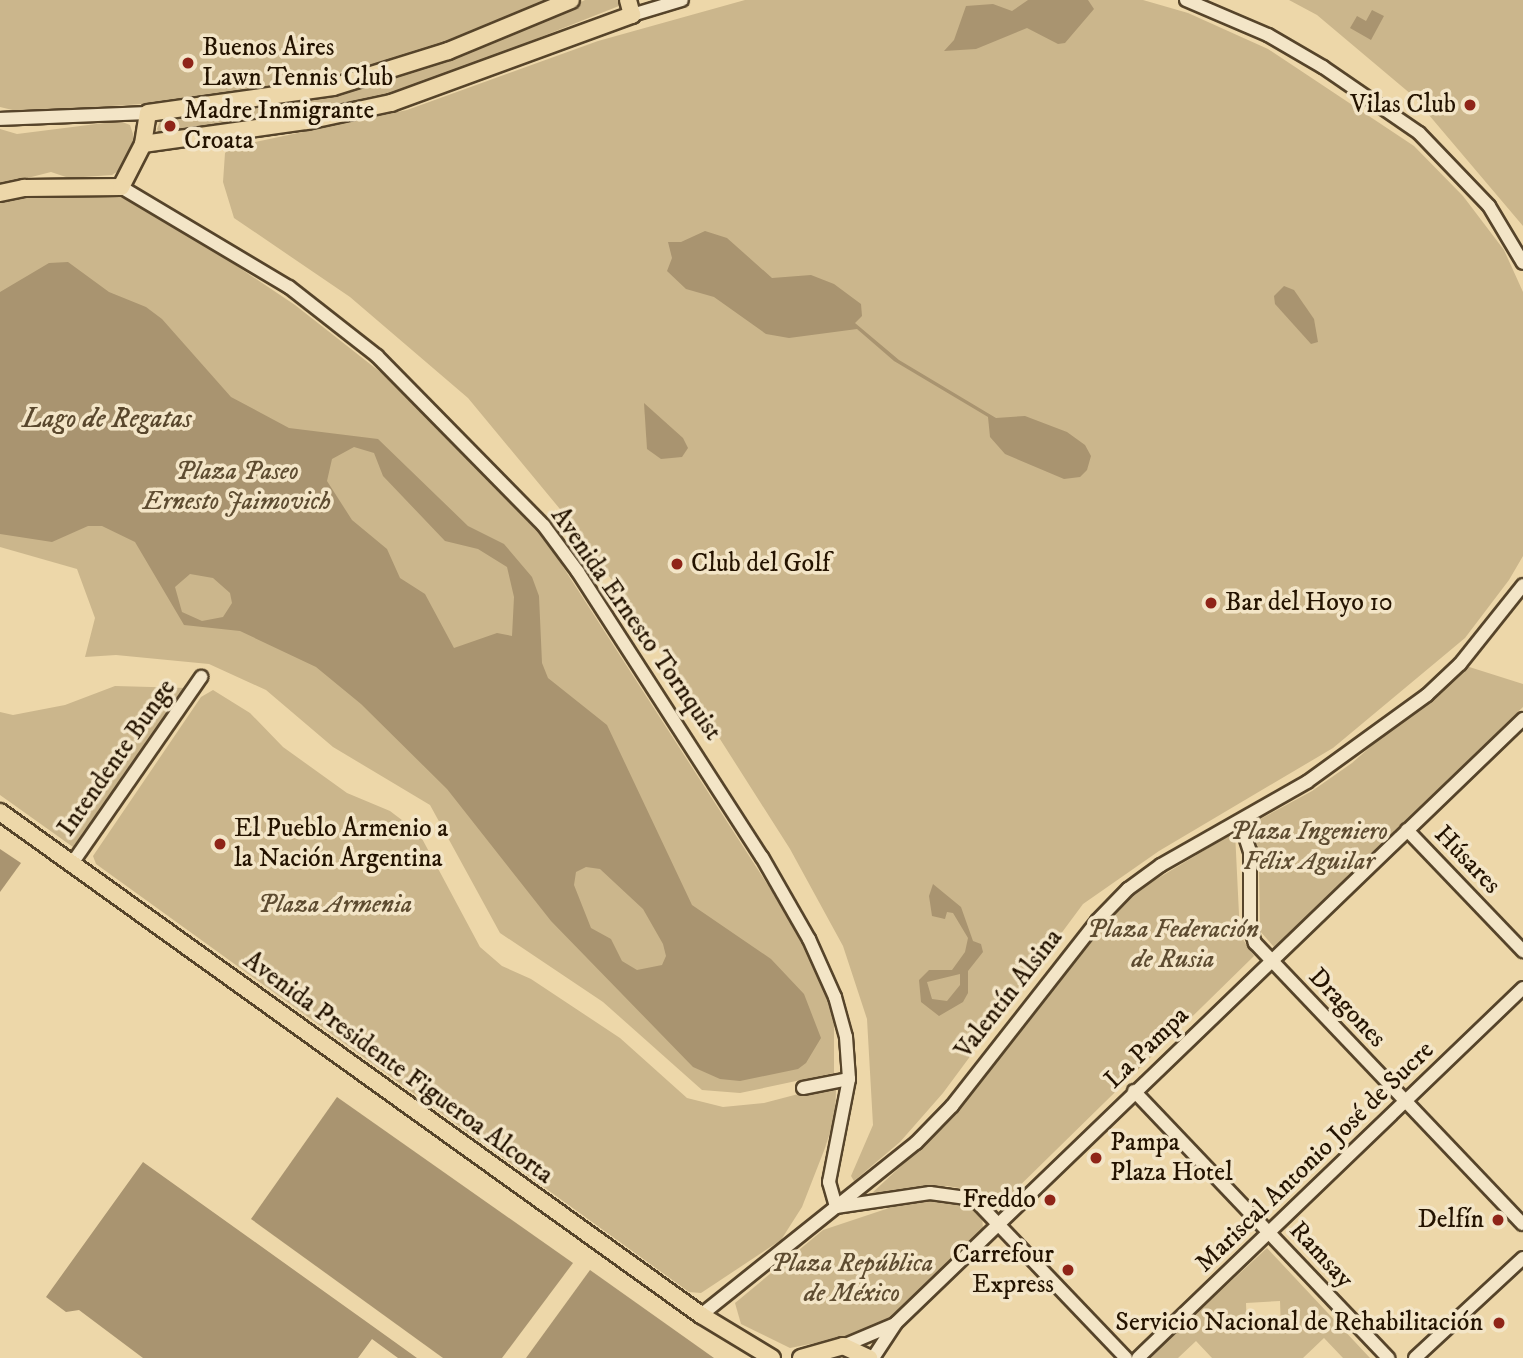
<!DOCTYPE html>
<html>
<head>
<meta charset="utf-8">
<style>
  body { margin:0 }
  #map { position:relative; width:1523px; height:1358px; overflow:hidden; background:#edd7a9; font-family:"IM FELL DW Pica",serif }
  div>[style] { position:absolute }
  .green>* { inset:0; background:#cbb68c }
  .water>* { inset:0; background:#a99470 }
  .roads { filter:drop-shadow(2px 0 #56442a) drop-shadow(-2px 0 #56442a) drop-shadow(0 2px #56442a) drop-shadow(0 -2px #56442a) }
  .minor>* { height:12px; margin:-6px; padding:0 6px; transform-origin:6px; border-radius:6px; background:#f3e5c7 }
  .major>* { height:16px; margin:-8px; padding:0 8px; transform-origin:8px; border-radius:8px; background:#edd7a9 }
  .dots>* { width:19px; height:19px; translate:-50% -50%; box-sizing:border-box; border:4px solid #f3e5c7; border-radius:50% }
  span { translate:-50% -50%; white-space:nowrap; text-align:center; line-height:1.15; -webkit-text-stroke:7px #f3e5c7; paint-order:stroke }
  .poi-label { font-size:26px; color:#241300 }
  .left { translate:0 -50%; text-align:left }
  .right { translate:-100% -50%; text-align:right }
  .park-label { font-size:26px; color:#5e4c31; font-style:italic }
  .street-label { font-size:26px; color:#241300 }
  .water-label { font-size:28px; color:#59472d; font-style:italic }
</style>
</head>
<body>
<div id="map">
  <div class="green">
    <div style="clip-path:polygon(0 0,547px 0,424px 50px,328px 76px,187px 101px,21px 112px,0 107px)"></div>
    <div style="clip-path:polygon(585px 0,623px 0,624px 4px,397px 94px,342px 108px,160px 135px,157px 129px,162px 116px,249px 105px,562px 11px)"></div>
    <div style="clip-path:polygon(745px 0,1143px 0,1188px 13px,1268px 49px,1414px 146px,1463px 196px,1504px 250px,1523px 292px,1523px 556px,1509px 580px,1465px 638px,1333px 748px,1159px 851px,1083px 904px,943px 1093px,900px 1142px,854px 1181px,851px 1176px,873px 1125px,867px 1019px,843px 946px,790px 849px,690px 692px,574px 526px,468px 398px,350px 297px,234px 218px,223px 182px,225px 153px,232px 147px,407px 110px,598px 41px)"></div>
    <div style="clip-path:polygon(1289px 0,1523px 0,1523px 226px,1412px 95px,1317px 15px)"></div>
    <div style="clip-path:polygon(120px 121px,130px 125px,135px 140px,126px 166px,112px 175px,69px 178px,51px 172px,0 185px,0 129px,17px 134px)"></div>
    <div style="clip-path:polygon(80px 192px,119px 196px,189px 234px,295px 305px,398px 386px,547px 542px,800px 935px,820px 976px,834px 1022px,834px 1073px,740px 1093px,702px 1090px,603px 1002px,500px 933px,430px 805px,333px 747px,266px 690px,209px 664px,116px 655px,85px 657px,95px 618px,77px 569px,0 547px,0 203px,23px 196px)"></div>
    <div style="clip-path:polygon(1463px 665px,1523px 684px,1523px 707px,1274px 947px,1260px 931px,1259px 867px,1251px 824px,1312px 791px,1352px 763px)"></div>
    <div style="clip-path:polygon(115px 686px,187px 688px,73px 847px,0 795px,0 712px,13px 715px,65px 705px)"></div>
    <div style="clip-path:polygon(213px 690px,250px 713px,283px 747px,347px 793px,390px 811px,419px 833px,480px 947px,502px 966px,531px 979px,620px 1038px,687px 1098px,723px 1107px,764px 1103px,825px 1087px,836px 1090px,835px 1117px,825px 1148px,802px 1207px,781px 1240px,701px 1293px,689px 1292px,96px 864px,93px 856px,201px 697px)"></div>
    <div style="clip-path:polygon(1235px 832px,1240px 935px,1254px 956px,1001px 1204px,972px 1190px,947px 1186px,874px 1197px,872px 1193px,928px 1141px,1130px 895px)"></div>
    <div style="clip-path:polygon(950px 1199px,982px 1213px,983px 1230px,891px 1321px,871px 1332px,790px 1348px,741px 1324px,735px 1303px,823px 1230px,901px 1204px)"></div>
    <div style="clip-path:polygon(evenodd,1267px 1248px,1370px 1358px,1343px 1358px,1324px 1338px,1303px 1358px,1212px 1358px,1196px 1341px,1178px 1358px,1148px 1358px,1267px 1248px,1280px 1301px,1281px 1331px,1247px 1332px,1246px 1303px,1280px 1301px)"></div>
  </div>
  <div class="water">
    <div style="clip-path:polygon(1028px 0,1088px 0,1094px 9px,1065px 43px,1058px 44px,1027px 28px,976px 49px,944px 51px,954px 40px,966px 6px,993px 4px,1012px 11px)"></div>
    <div style="clip-path:polygon(1372px 10px,1384px 16px,1371px 40px,1350px 28px,1357px 16px,1366px 21px)"></div>
    <div style="clip-path:polygon(705px 231px,727px 238px,772px 278px,811px 275px,834px 284px,861px 304px,862px 316px,855px 323px,899px 360px,996px 418px,1025px 416px,1067px 432px,1085px 445px,1091px 456px,1087px 470px,1080px 477px,1064px 479px,1005px 454px,990px 437px,988px 417px,894px 361px,857px 329px,789px 338px,766px 334px,714px 297px,686px 289px,667px 271px,672px 258px,668px 242px,681px 242px)"></div>
    <div style="clip-path:polygon(evenodd,68px 262px,109px 292px,146px 307px,162px 319px,231px 397px,289px 428px,378px 439px,468px 526px,504px 544px,532px 577px,539px 596px,542px 663px,548px 678px,607px 725px,692px 905px,771px 959px,804px 994px,821px 1038px,806px 1063px,798px 1069px,740px 1081px,720px 1079px,693px 1067px,551px 921px,447px 789px,361px 704px,316px 667px,240px 631px,184px 625px,135px 542px,102px 526px,88px 526px,52px 542px,0 534px,0 292px,49px 263px,68px 262px,354px 447px,374px 453px,383px 476px,445px 541px,478px 549px,507px 567px,514px 597px,512px 636px,497px 633px,454px 648px,425px 594px,400px 578px,387px 549px,352px 520px,327px 481px,332px 459px,354px 447px,68px 262px,190px 574px,213px 578px,230px 593px,232px 603px,223px 617px,202px 621px,182px 612px,175px 587px,190px 574px,68px 262px,586px 867px,600px 869px,643px 909px,663px 944px,666px 956px,662px 965px,637px 970px,622px 961px,611px 939px,591px 928px,574px 885px,576px 872px,586px 867px)"></div>
    <div style="clip-path:polygon(1284px 286px,1294px 290px,1314px 319px,1318px 342px,1311px 344px,1275px 304px,1274px 296px)"></div>
    <div style="clip-path:polygon(644px 403px,683px 438px,688px 448px,682px 457px,661px 459px,647px 449px)"></div>
    <div style="clip-path:polygon(0 849px,21px 863px,0 892px)"></div>
    <div style="clip-path:polygon(evenodd,933px 884px,961px 907px,973px 941px,981px 944px,983px 952px,968px 971px,968px 993px,963px 1002px,939px 1016px,921px 1002px,919px 980px,929px 970px,952px 970px,965px 952px,968px 938px,953px 913px,947px 912px,945px 919px,932px 916px,929px 896px,933px 884px,960px 974px,960px 985px,947px 1001px,932px 999px,927px 982px,960px 974px)"></div>
    <div style="clip-path:polygon(337px 1097px,573px 1263px,502px 1358px,443px 1358px,251px 1219px)"></div>
    <div style="clip-path:polygon(143px 1162px,378px 1330px,417px 1358px,398px 1358px,372px 1339px,358px 1358px,143px 1358px,79px 1310px,66px 1312px,46px 1297px)"></div>
    <div style="clip-path:polygon(590px 1270px,714px 1358px,526px 1358px)"></div>
  </div>
  <div class="roads">
    <div class="minor">
      <div style="left:1186px;top:0;width:89px;rotate:23.1deg"></div>
      <div style="left:1268px;top:35px;width:64px;rotate:30.2deg"></div>
      <div style="left:1323px;top:67px;width:116px;rotate:34.5deg"></div>
      <div style="left:1419px;top:133px;width:101px;rotate:46.2deg"></div>
      <div style="left:1489px;top:206px;width:66px;rotate:59.2deg"></div>
      <div style="left:632px;top:15px;width:52px;rotate:-16.7deg"></div>
      <div style="left:0;top:119px;width:148px;rotate:-2.3deg"></div>
      <div style="left:121px;top:187px;width:196px;rotate:30.8deg"></div>
      <div style="left:289px;top:287px;width:112px;rotate:38.1deg"></div>
      <div style="left:377px;top:356px;width:238px;rotate:45.5deg"></div>
      <div style="left:544px;top:526px;width:57px;rotate:53.5deg"></div>
      <div style="left:578px;top:572px;width:339px;rotate:57.2deg"></div>
      <div style="left:762px;top:857px;width:95px;rotate:60.2deg"></div>
      <div style="left:809px;top:939px;width:64px;rotate:65.9deg"></div>
      <div style="left:835px;top:997px;width:41px;rotate:74.6deg"></div>
      <div style="left:846px;top:1037px;width:42px;rotate:85.9deg"></div>
      <div style="left:849px;top:1079px;width:105px;rotate:101deg"></div>
      <div style="left:829px;top:1182px;width:26px;rotate:74deg"></div>
      <div style="left:1240px;top:821px;width:32px;rotate:72deg"></div>
      <div style="left:1250px;top:851px;width:76px;rotate:90deg"></div>
      <div style="left:1250px;top:927px;width:17px;rotate:73deg"></div>
      <div style="left:1255px;top:943px;width:388px;rotate:46.4deg"></div>
      <div style="left:1407px;top:830px;width:168px;rotate:46.2deg"></div>
      <div style="left:71px;top:865px;width:229px;rotate:-55.3deg"></div>
      <div style="left:803px;top:1088px;width:47px;rotate:-11.1deg"></div>
      <div style="left:1134px;top:1091px;width:369px;rotate:46.4deg"></div>
      <div style="left:836px;top:1207px;width:95px;rotate:-8.5deg"></div>
      <div style="left:930px;top:1193px;width:44px;rotate:7.8deg"></div>
      <div style="left:974px;top:1199px;width:220px;rotate:46.3deg"></div>
      <div style="left:701px;top:1315px;width:275px;rotate:-38.7deg"></div>
      <div style="left:916px;top:1143px;width:52px;rotate:-45.8deg"></div>
      <div style="left:952px;top:1106px;width:235px;rotate:-51.9deg"></div>
      <div style="left:1097px;top:921px;width:45px;rotate:-45.9deg"></div>
      <div style="left:1128px;top:889px;width:41px;rotate:-36deg"></div>
      <div style="left:1161px;top:865px;width:168px;rotate:-29.6deg"></div>
      <div style="left:1307px;top:782px;width:148px;rotate:-35.9deg"></div>
      <div style="left:1427px;top:695px;width:45px;rotate:-43.2deg"></div>
      <div style="left:1460px;top:664px;width:101px;rotate:-51.4deg"></div>
      <div style="left:843px;top:1346px;width:54px;rotate:-22.8deg"></div>
      <div style="left:873px;top:1358px;width:42px;rotate:-56.7deg"></div>
      <div style="left:896px;top:1323px;width:871px;rotate:-43.93deg"></div>
      <div style="left:1138px;top:1358px;width:534px;rotate:-43.86deg"></div>
      <div style="left:1415px;top:1358px;width:147px;rotate:-42.8deg"></div>
    </div>
    <div class="major">
      <div style="left:143px;top:144px;width:166px;rotate:-8deg"></div>
      <div style="left:307px;top:121px;width:86px;rotate:-12.1deg"></div>
      <div style="left:391px;top:103px;width:257px;rotate:-20.1deg"></div>
      <div style="left:632px;top:15px;width:16px;rotate:-105deg"></div>
      <div style="left:0;top:193px;width:25px;rotate:-12deg"></div>
      <div style="left:24px;top:188px;width:97px;rotate:-0.6deg"></div>
      <div style="left:121px;top:187px;width:48px;rotate:-62.9deg"></div>
      <div style="left:143px;top:144px;width:31px;rotate:-81deg"></div>
      <div style="left:148px;top:113px;width:187px;rotate:-8deg"></div>
      <div style="left:333px;top:87px;width:121px;rotate:-17.4deg"></div>
      <div style="left:448px;top:51px;width:133px;rotate:-22.5deg"></div>
      <div style="left:0;top:812px;width:863px;rotate:35.66deg"></div>
      <div style="left:701px;top:1315px;width:83px;rotate:31.2deg"></div>
      <div style="left:801px;top:1358px;width:44px;rotate:-15.9deg"></div>
      <div style="left:843px;top:1346px;width:29px;rotate:25deg"></div>
    </div>
  </div>
  <div class="dots">
    <div style="left:188px;top:63px;background:#8f2418"></div>
    <div style="left:1470px;top:105px;background:#8f2418"></div>
    <div style="left:170px;top:126px;background:#8f2418"></div>
    <div style="left:677px;top:564px;background:#8f2418"></div>
    <div style="left:1211px;top:603px;background:#8f2418"></div>
    <div style="left:220px;top:844px;background:#8f2418"></div>
    <div style="left:1096px;top:1158px;background:#8f2418"></div>
    <div style="left:1050px;top:1200px;background:#8f2418"></div>
    <div style="left:1498px;top:1220px;background:#8f2418"></div>
    <div style="left:1068px;top:1270px;background:#8f2418"></div>
    <div style="left:1499px;top:1323px;background:#8f2418"></div>
  </div>
  <div class="poi-label">
    <span class="left" style="left:202px;top:63px">Buenos Aires<br>Lawn Tennis Club</span>
    <span class="right" style="left:1456px;top:105px">Vilas Club</span>
    <span class="left" style="left:184px;top:126px">Madre Inmigrante<br>Croata</span>
    <span class="left" style="left:691px;top:564px">Club del Golf</span>
    <span class="left" style="left:1225px;top:603px">Bar del Hoyo 10</span>
    <span class="left" style="left:234px;top:844px">El Pueblo Armenio a<br>la Nación Argentina</span>
    <span class="left" style="left:1110px;top:1158px">Pampa<br>Plaza Hotel</span>
    <span class="right" style="left:1036px;top:1200px">Freddo</span>
    <span class="right" style="left:1484px;top:1220px">Delfín</span>
    <span class="right" style="left:1054px;top:1270px">Carrefour<br>Express</span>
    <span class="right" style="left:1483px;top:1323px">Servicio Nacional de Rehabilitación</span>
  </div>
  <div class="park-label">
    <span style="left:237px;top:487px">Plaza Paseo<br>Ernesto Jaimovich</span>
    <span style="left:1309px;top:847px">Plaza Ingeniero<br>Félix Aguilar</span>
    <span style="left:335px;top:905px">Plaza Armenia</span>
    <span style="left:1173px;top:945px">Plaza Federación<br>de Rusia</span>
    <span style="left:852px;top:1279px">Plaza República<br>de México</span>
  </div>
  <div class="street-label">
    <span style="left:636px;top:624px;rotate:55deg">Avenida Ernesto Tornquist</span>
    <span style="left:117px;top:758px;rotate:-55deg">Intendente Bunge</span>
    <span style="left:1467px;top:860px;rotate:46deg">Húsares</span>
    <span style="left:1009px;top:994px;rotate:-52deg">Valentín Alsina</span>
    <span style="left:1347px;top:1008px;rotate:46deg">Dragones</span>
    <span style="left:1147px;top:1048px;rotate:-44deg">La Pampa</span>
    <span style="left:398px;top:1068px;rotate:36deg">Avenida Presidente Figueroa Alcorta</span>
    <span style="left:1315px;top:1157px;rotate:-44deg">Mariscal Antonio José de Sucre</span>
    <span style="left:1321px;top:1255px;rotate:47deg">Ramsay</span>
  </div>
  <div class="water-label">
    <span style="left:107px;top:419px">Lago de Regatas</span>
  </div>
</div>
</body>
</html>
